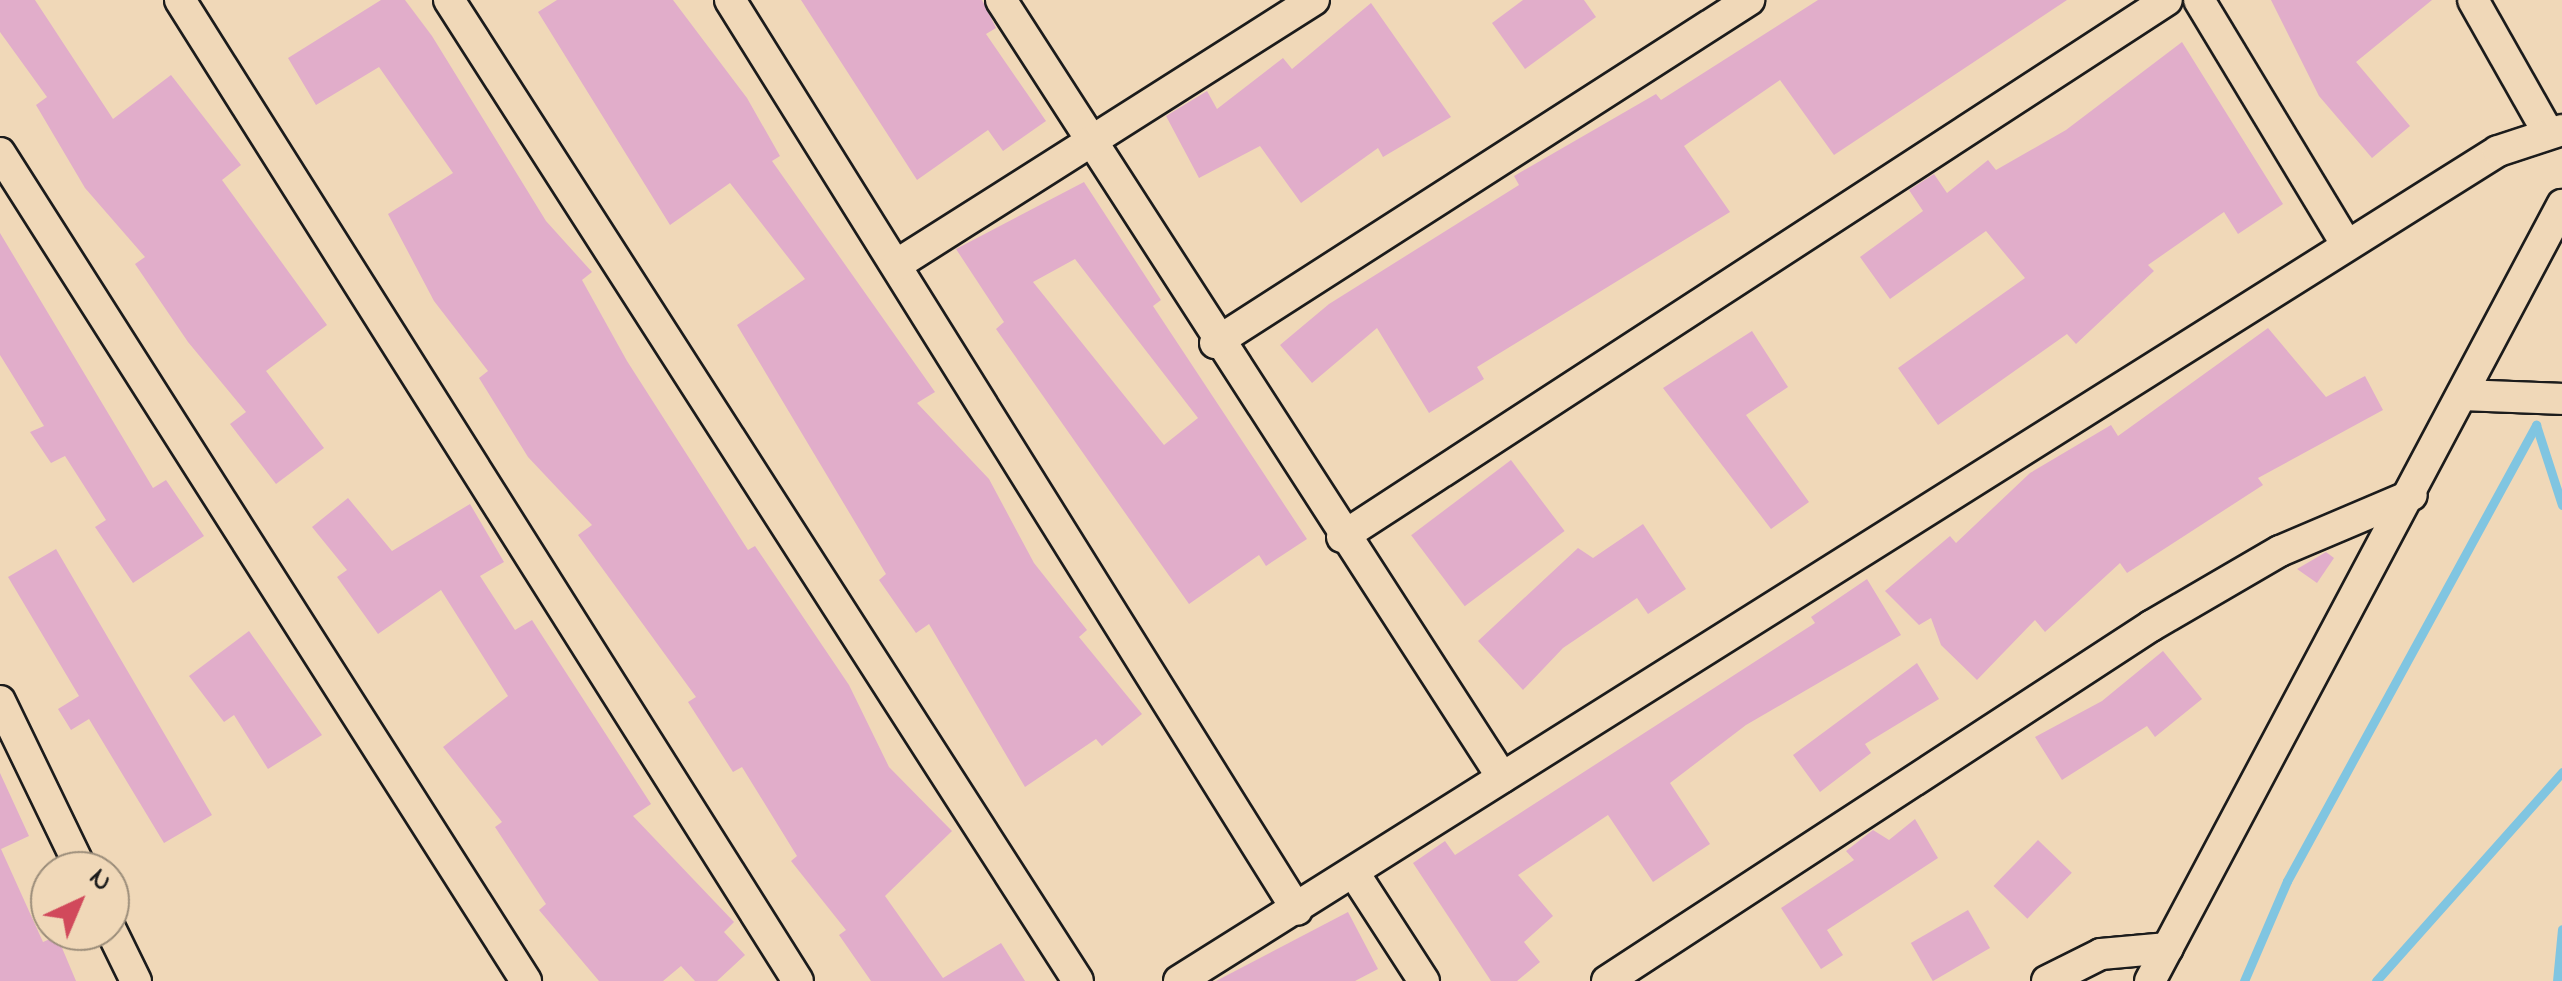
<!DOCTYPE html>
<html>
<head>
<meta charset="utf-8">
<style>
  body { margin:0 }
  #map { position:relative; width:2562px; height:981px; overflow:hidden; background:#f0d8b8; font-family:"Indie Flower",sans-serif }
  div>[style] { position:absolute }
  .stream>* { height:9px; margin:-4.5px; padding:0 4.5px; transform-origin:4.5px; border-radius:4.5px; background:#80c5e1 }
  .building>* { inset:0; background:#e1adca; transform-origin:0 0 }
  .roads { filter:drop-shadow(2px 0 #1c1c1c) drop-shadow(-2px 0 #1c1c1c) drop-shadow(0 2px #1c1c1c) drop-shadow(0 -2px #1c1c1c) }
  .street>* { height:30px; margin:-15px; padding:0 15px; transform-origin:15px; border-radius:15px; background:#f0d8b8 }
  span { translate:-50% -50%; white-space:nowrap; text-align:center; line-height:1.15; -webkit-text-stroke:10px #f0d8b8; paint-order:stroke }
  .north { position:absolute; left:30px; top:851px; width:100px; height:100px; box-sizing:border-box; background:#f0d8b8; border:2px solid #9b8d7a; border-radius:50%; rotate:44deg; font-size:28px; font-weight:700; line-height:40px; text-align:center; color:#1c1c1c }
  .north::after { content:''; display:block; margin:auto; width:35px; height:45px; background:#d1495b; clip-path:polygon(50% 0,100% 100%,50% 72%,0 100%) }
</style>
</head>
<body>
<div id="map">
  <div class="stream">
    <div style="left:2536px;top:425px;width:84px;rotate:72deg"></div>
    <div style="left:2244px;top:981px;width:109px;rotate:-66.7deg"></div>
    <div style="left:2287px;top:881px;width:520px;rotate:-61.36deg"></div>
    <div style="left:2376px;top:981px;width:280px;rotate:-48.3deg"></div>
    <div style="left:2557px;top:981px;width:52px;rotate:-84.5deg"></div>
  </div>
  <div class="building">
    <div style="clip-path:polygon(0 0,35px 0,113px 119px,171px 75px,241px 165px,222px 180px,327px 325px,266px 371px,324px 448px,276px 484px,230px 424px,246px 412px,188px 342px,135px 264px,145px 257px,85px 188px,36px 105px,47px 97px,0 32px)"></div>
    <div style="clip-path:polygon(381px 0,405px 0,432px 36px,546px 221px,592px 272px,582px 280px,627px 361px,748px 550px,755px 546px,849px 685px,889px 767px,952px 831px,885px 896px,943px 978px,1001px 943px,1025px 981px,871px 981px,839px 935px,846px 930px,791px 861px,797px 856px,742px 767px,733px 772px,688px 702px,696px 697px,578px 535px,592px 525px,528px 457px,479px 378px,488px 371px,434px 301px,388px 214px,453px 173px,379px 67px,316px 105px,288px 58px)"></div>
    <div style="clip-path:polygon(557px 0,673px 0,747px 98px,780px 156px,772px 161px,935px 392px,917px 403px,989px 479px,1034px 563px,1087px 630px,1079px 637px,1142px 714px,1102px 746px,1096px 739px,1025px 787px,929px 624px,916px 633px,879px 580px,886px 574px,737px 325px,805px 279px,730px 183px,670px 225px,538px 12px)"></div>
    <div style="clip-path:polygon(801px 0,982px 0,996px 28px,986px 34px,1046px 121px,1003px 151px,988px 130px,917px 180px)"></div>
    <div style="clip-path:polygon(1523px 0,1584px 0,1596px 17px,1525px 69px,1492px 23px)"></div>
    <div style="clip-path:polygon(1818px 0,2067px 0,1834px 155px,1780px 80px,1684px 146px,1730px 212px,1477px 367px,1484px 379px,1429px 413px,1377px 328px,1312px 383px,1280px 345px,1329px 304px,1519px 185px,1514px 176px,1656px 94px,1661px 100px)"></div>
    <div style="clip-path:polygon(2271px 0,2432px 0,2356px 62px,2410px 126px,2372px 158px,2319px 96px)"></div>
    <div style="clip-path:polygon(1371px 3px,1451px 117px,1383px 157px,1378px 148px,1301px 203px,1260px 146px,1199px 178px,1166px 116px,1207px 91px,1217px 109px,1283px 58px,1292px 69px)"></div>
    <div style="clip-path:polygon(2182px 42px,2283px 204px,2238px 234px,2224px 212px,2148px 265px,2154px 271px,2076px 344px,2067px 334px,1938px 425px,1898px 368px,2025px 278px,1986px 231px,1890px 299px,1860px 257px,1923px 211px,1909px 190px,1934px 174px,1947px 193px,1988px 160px,1996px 170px,2066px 130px)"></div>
    <div style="clip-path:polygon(evenodd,1084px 182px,1161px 300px,1153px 306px,1307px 539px,1266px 566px,1259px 555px,1189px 604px,996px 329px,1004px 322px,956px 249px,1084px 182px,1075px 259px,1198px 418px,1164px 445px,1033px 282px,1075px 259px)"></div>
    <div style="clip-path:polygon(0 233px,153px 488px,166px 480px,204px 536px,133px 583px,95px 527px,106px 520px,65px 456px,51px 463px,30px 432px,44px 426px,0 355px)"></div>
    <div style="clip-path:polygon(2268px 328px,2326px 397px,2365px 376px,2383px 410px,2258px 478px,2263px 485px,2127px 573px,2120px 563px,2045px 632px,2035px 620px,1977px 680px,1941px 645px,1931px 618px,1919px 625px,1885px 591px,1950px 536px,1956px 543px,2030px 473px,2111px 425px,2118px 436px)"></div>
    <div style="clip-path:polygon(1752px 331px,1788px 387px,1746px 415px,1809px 502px,1771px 529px,1663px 388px)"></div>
    <div style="left:1511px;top:460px;width:89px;height:125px;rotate:53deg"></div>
    <div style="clip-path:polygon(348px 498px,392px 551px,470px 504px,504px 562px,480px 576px,515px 630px,532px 620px,651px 804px,633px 816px,734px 922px,724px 932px,745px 955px,717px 981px,695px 981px,681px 966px,663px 981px,599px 981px,539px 910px,546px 904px,495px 827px,502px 822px,443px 747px,508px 696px,441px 590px,378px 634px,337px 577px,347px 570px,312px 527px)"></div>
    <div style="clip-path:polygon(1643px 524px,1686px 589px,1648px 614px,1637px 598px,1563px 648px,1523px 690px,1478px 641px,1578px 548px,1593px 558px)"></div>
    <div style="clip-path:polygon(56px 549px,212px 815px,164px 843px,89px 719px,71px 730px,58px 709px,79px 696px,8px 577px)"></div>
    <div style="clip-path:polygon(2326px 552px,2334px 558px,2317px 583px,2297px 569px)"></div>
    <div style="clip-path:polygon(1867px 579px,1901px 635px,1746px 725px,1670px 783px,1710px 844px,1653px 882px,1608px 815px,1518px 875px,1553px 916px,1524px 942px,1540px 962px,1517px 981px,1491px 981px,1413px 863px,1445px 841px,1455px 855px,1815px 623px,1811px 617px)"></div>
    <div style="clip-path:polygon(249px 631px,322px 735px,268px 769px,234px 715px,224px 722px,189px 676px)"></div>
    <div style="clip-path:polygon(2163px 651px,2202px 699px,2155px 737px,2147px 726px,2062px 780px,2035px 737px,2102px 701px)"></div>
    <div style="clip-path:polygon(1917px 663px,1939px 699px,1865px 744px,1871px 753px,1820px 792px,1793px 755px)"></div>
    <div style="clip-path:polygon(0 773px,29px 836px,1px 849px,43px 942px,57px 936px,76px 981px,0 981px)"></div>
    <div style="clip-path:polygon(1915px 819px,1938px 858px,1827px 930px,1843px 955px,1821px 969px,1781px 908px,1854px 860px,1846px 851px,1873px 830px,1889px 840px)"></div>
    <div style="left:2038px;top:840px;width:47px;height:64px;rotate:44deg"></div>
    <div style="left:1968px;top:910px;width:44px;height:66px;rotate:60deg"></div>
    <div style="clip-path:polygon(1348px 912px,1378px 969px,1355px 981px,1216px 981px)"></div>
  </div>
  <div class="roads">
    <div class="street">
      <div style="left:180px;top:0;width:1159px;rotate:57.79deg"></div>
      <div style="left:449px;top:0;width:1165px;rotate:57.33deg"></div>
      <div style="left:730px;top:0;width:1072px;rotate:58.07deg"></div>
      <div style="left:1001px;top:0;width:925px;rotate:57.19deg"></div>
      <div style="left:2199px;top:0;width:286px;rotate:58.9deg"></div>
      <div style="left:2473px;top:0;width:150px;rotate:60.5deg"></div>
      <div style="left:0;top:153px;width:981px;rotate:57.57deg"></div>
      <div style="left:896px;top:265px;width:495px;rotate:-32.4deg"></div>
      <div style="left:1215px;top:343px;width:635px;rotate:-32.71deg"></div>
      <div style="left:2464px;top:395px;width:98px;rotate:2.3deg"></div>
      <div style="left:1342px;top:537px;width:984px;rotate:-33.06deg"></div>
      <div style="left:0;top:701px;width:189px;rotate:64.2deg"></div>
      <div style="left:1354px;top:873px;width:129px;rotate:57.1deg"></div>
      <div style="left:110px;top:928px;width:59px;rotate:63.9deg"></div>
      <div style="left:1179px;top:981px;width:1558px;rotate:-32.18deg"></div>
      <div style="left:2498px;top:151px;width:67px;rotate:-18.2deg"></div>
      <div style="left:1607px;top:981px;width:650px;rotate:-33.13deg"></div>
      <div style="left:2151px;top:626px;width:149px;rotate:-30.2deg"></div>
      <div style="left:2280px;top:551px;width:143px;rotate:-23deg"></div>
      <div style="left:2047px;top:981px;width:60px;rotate:-26.6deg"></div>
      <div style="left:2101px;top:954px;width:67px;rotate:-5.1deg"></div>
      <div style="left:2150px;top:981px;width:879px;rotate:-62.03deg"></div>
    </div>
  </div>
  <div class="north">N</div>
</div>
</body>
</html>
